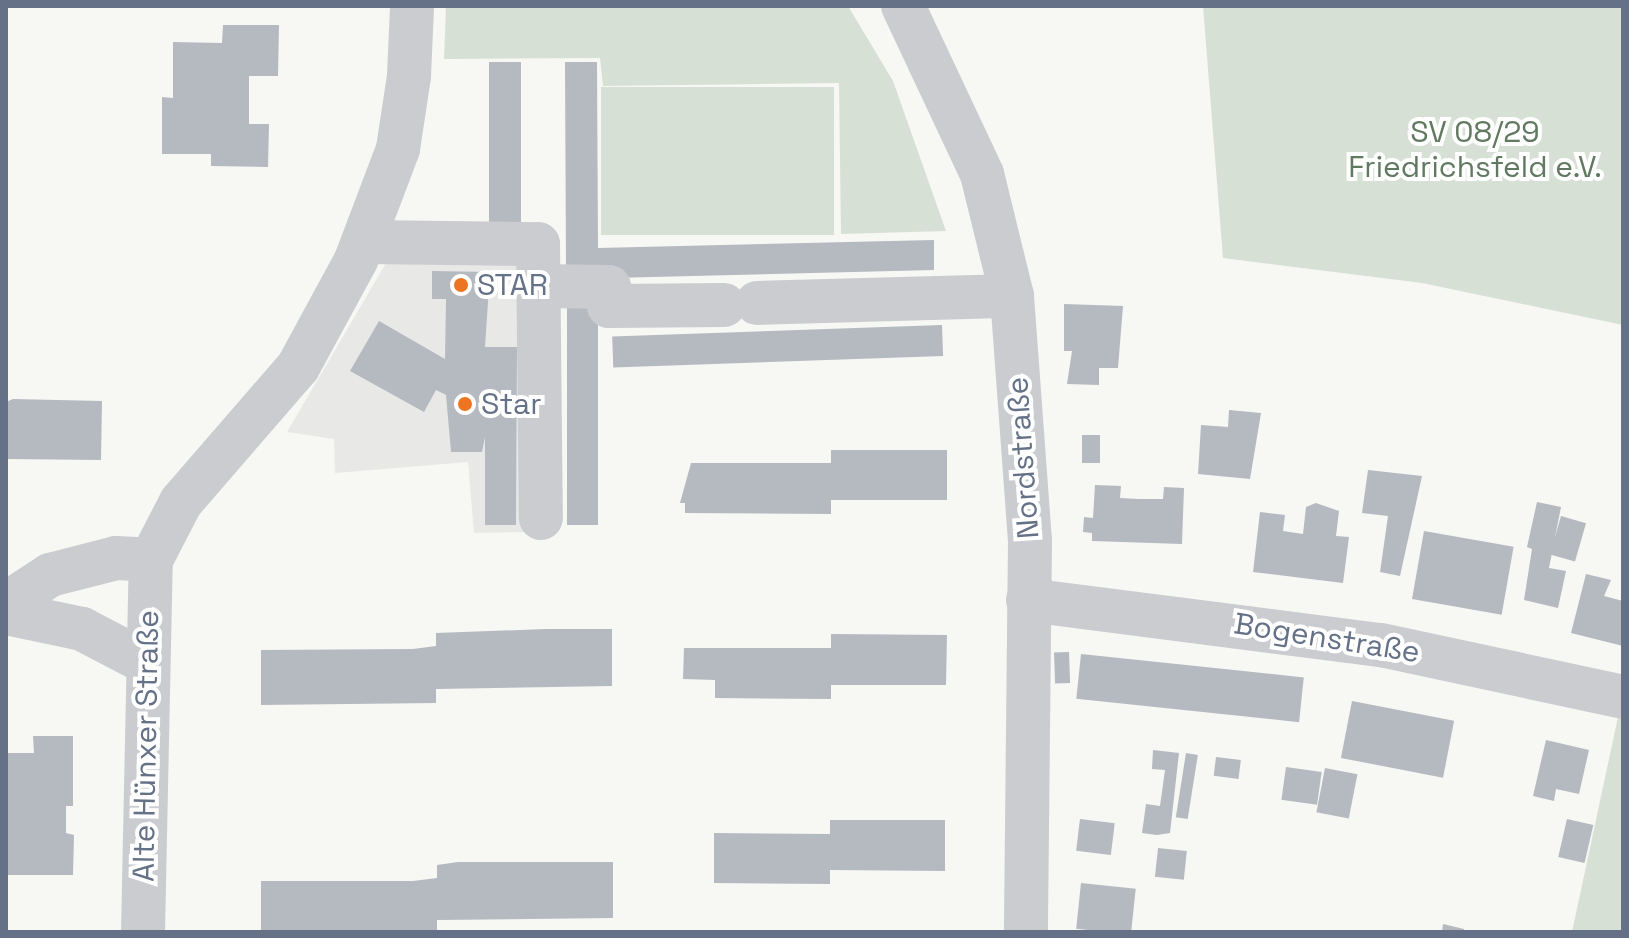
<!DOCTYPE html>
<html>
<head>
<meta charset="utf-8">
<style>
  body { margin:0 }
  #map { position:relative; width:1629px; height:938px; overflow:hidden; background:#f7f7f4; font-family:"Space Grotesk",sans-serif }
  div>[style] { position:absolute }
  .built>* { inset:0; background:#e8e8e7 }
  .green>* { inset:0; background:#d7e0d5; transform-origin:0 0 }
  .building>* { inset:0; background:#b5b9c0; transform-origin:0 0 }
  .minor>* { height:44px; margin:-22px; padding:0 22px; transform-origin:22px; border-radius:22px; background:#caccd0 }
  .dots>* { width:22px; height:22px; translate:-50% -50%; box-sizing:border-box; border:4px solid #fff; border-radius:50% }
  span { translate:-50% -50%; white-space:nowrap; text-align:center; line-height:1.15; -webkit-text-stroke:8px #fff; paint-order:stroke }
  .park-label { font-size:30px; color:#607960 }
  .poi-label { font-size:30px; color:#657187 }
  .left { translate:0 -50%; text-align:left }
  .street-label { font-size:30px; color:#657187 }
  .frame { position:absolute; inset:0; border:8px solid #657187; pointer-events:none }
</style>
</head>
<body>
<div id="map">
  <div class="built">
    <div style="clip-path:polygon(528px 259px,527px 532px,474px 533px,468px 462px,335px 473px,334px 439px,287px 432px,386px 263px)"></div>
  </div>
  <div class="green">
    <div style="clip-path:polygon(446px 6px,848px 6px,893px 81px,946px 231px,841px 234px,839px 83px,603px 86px,600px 58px,444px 59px)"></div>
    <div style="clip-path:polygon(1203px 6px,1623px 6px,1623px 325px,1422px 283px,1223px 258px)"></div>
    <div style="left:834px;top:87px;width:148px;height:233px;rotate:90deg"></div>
    <div style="clip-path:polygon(1618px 717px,1623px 719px,1623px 932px,1572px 932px)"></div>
  </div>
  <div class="building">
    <div style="clip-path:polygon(223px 25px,279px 25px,278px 76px,249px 76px,249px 124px,269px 124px,268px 167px,211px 166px,211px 154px,162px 154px,162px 97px,173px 98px,173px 42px,222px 43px)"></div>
    <div style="left:521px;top:62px;width:176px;height:32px;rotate:90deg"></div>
    <div style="clip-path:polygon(565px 62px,597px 62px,598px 248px,934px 240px,934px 270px,612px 278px,566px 271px)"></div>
    <div style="clip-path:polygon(432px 271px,490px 272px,485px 347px,517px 347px,516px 525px,485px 525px,485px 437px,482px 452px,451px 452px,446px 395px,436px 390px,424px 412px,350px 371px,379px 321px,445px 359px,446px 299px,432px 299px)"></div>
    <div style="left:598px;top:299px;width:226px;height:31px;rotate:90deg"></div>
    <div style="clip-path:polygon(1064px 304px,1123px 306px,1118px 368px,1099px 368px,1099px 385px,1067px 384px,1072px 351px,1064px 351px)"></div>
    <div style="left:942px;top:325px;width:31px;height:330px;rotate:88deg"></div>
    <div style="clip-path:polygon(13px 399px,102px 401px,101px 460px,6px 459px,6px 402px)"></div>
    <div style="clip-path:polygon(1229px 410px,1261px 413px,1250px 479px,1198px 474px,1201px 425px,1228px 427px)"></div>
    <div style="left:1082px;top:435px;width:18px;height:28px"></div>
    <div style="clip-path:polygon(831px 450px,947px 450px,947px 500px,831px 500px,831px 514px,685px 513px,685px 503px,680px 503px,691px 463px,831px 463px)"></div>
    <div style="clip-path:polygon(1368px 470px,1422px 476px,1400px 576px,1380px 572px,1388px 516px,1362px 513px)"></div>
    <div style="clip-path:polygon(1095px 485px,1121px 486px,1120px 498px,1139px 499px,1163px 499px,1164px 487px,1184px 488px,1182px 544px,1092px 541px,1092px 533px,1083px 532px,1084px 517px,1093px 518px)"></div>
    <div style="clip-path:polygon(1537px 502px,1561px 507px,1549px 568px,1566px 571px,1558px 608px,1524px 600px,1532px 549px,1527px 547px)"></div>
    <div style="clip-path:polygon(1316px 503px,1339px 511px,1336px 536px,1349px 537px,1343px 583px,1253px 572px,1260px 512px,1285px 515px,1283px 531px,1303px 534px,1306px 507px)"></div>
    <div style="left:1561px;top:516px;width:26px;height:40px;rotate:16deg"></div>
    <div style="left:1424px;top:531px;width:91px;height:69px;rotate:10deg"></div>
    <div style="clip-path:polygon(1586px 574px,1611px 580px,1604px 596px,1623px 601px,1623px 646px,1571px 633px)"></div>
    <div style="clip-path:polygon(546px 629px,612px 629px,612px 686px,436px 689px,436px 703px,261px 705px,261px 650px,413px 649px,436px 646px,436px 633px)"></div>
    <div style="clip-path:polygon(831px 634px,947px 635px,946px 685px,831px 685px,831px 699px,715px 698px,715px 680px,683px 679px,684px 648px,831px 648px)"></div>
    <div style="left:1069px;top:652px;width:31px;height:15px;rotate:88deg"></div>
    <div style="left:1081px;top:654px;width:224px;height:45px;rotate:6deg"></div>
    <div style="left:1352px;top:701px;width:104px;height:58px;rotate:11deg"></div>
    <div style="clip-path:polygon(33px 736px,73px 736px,73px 806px,66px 806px,66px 833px,74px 835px,73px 875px,6px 875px,6px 753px,34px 753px)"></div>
    <div style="clip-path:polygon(1546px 740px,1589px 750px,1579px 794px,1556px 789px,1554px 801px,1533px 796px)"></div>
    <div style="clip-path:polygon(1153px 750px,1179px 753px,1170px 833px,1157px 835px,1142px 833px,1146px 804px,1160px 806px,1165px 770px,1152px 769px)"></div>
    <div style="left:1186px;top:753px;width:12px;height:65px;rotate:9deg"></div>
    <div style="left:1216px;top:757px;width:25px;height:19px;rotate:7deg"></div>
    <div style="left:1286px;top:767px;width:36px;height:33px;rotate:8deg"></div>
    <div style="left:1325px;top:768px;width:33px;height:45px;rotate:11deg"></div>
    <div style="left:1080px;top:819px;width:35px;height:32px;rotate:7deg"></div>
    <div style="left:1567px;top:819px;width:27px;height:39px;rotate:13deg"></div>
    <div style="clip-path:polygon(830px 820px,945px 820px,945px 871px,830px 870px,830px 884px,714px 883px,714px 833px,830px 834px)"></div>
    <div style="left:1158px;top:848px;width:29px;height:29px;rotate:6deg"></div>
    <div style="clip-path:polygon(458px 862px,613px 862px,613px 918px,437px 920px,437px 932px,261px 932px,261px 881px,413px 881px,437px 878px,437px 865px)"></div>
    <div style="left:1081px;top:883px;width:55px;height:46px;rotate:6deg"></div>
    <div style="clip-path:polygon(1443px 924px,1464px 929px,1464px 932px,1442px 932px)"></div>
  </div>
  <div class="minor">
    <div style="left:903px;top:6px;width:186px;rotate:64.8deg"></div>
    <div style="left:982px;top:174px;width:126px;rotate:76.2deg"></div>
    <div style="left:1012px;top:296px;width:246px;rotate:85.8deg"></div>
    <div style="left:1030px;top:541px;width:391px;rotate:90.6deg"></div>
    <div style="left:364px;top:242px;width:174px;rotate:0.7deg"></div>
    <div style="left:538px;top:244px;width:274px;rotate:89.4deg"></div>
    <div style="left:539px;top:286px;width:70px;rotate:0.8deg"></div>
    <div style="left:609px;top:287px;width:19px;rotate:90deg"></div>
    <div style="left:609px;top:306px;width:115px;rotate:-0.5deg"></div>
    <div style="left:757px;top:303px;width:255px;rotate:-1.6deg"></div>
    <div style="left:1028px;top:600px;width:356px;rotate:7.3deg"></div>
    <div style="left:1381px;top:645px;width:248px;rotate:12.1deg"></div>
    <div style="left:6px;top:604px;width:53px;rotate:-33.4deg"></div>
    <div style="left:50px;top:575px;width:68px;rotate:-14.4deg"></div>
    <div style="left:116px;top:558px;width:35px;rotate:3deg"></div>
    <div style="left:6px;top:613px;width:78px;rotate:11.9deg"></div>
    <div style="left:82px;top:629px;width:73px;rotate:27.6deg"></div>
    <div style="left:143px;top:932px;width:372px;rotate:-88.8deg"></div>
    <div style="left:151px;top:560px;width:65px;rotate:-62.7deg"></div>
    <div style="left:181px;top:502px;width:179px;rotate:-49.1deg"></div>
    <div style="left:298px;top:367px;width:122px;rotate:-61.5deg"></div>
    <div style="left:356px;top:260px;width:119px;rotate:-69.3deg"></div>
    <div style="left:398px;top:149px;width:74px;rotate:-81.4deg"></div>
    <div style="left:409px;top:76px;width:70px;rotate:-87.5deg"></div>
  </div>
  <div class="dots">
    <div style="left:461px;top:285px;background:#ed751f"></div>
    <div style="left:465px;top:404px;background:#ed751f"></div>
  </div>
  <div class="park-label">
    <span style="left:1475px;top:149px">SV 08/29<br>Friedrichsfeld e.V.</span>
  </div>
  <div class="poi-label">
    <span class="left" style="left:477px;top:285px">STAR</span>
    <span class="left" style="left:481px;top:404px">Star</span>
  </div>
  <div class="street-label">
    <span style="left:1023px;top:458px;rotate:-94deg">Nordstraße</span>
    <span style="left:1327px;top:638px;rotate:9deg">Bogenstraße</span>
    <span style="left:146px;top:746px;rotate:-89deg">Alte Hünxer Straße</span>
  </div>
  <div class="frame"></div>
</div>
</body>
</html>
